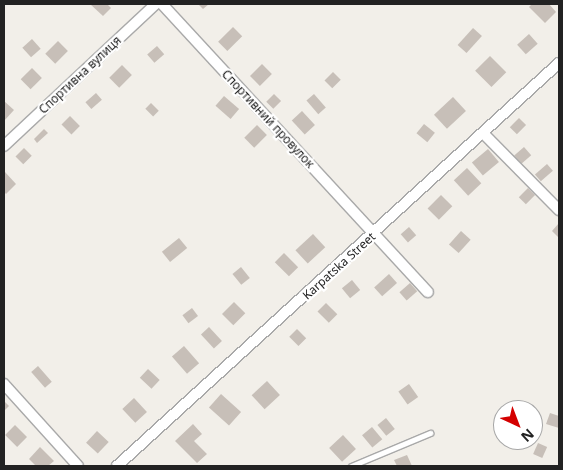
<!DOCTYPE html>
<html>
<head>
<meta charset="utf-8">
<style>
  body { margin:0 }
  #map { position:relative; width:563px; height:470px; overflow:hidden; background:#f2efe9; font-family:"Noto Sans",sans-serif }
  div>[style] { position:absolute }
  .building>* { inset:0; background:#c7bfb8; transform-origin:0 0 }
  .roads { filter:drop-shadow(1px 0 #a9a9a9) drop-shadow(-1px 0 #a9a9a9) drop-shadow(0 1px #a9a9a9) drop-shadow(0 -1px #a9a9a9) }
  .service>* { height:5px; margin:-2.5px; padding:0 2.5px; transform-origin:2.5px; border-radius:2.5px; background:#fff }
  .minor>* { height:10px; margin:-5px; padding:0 5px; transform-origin:5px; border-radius:5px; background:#fff }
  span { translate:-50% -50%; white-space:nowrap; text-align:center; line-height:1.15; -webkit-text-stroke:4.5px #fff; paint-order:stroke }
  .street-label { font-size:12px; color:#222 }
  .frame { position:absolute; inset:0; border:5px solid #222; pointer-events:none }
  .north { position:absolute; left:493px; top:400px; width:50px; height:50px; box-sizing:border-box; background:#fff; border:1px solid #a7a7a7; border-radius:50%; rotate:137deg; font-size:14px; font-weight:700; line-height:20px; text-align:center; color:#222 }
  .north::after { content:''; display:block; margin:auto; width:18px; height:22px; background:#d40000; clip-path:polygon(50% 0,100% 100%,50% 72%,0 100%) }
</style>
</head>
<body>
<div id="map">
  <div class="building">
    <div style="clip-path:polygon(90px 4px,107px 4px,111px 8px,103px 16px)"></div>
    <div style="clip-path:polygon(198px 4px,209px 4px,203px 9px)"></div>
    <div style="clip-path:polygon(532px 4px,549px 4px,556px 12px,545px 23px,529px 7px)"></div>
    <div style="left:233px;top:27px;width:13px;height:21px;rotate:45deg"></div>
    <div style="left:473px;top:28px;width:12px;height:23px;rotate:42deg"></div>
    <div style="left:529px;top:34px;width:13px;height:16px;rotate:48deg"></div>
    <div style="left:32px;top:39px;width:13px;height:13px;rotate:48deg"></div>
    <div style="left:58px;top:41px;width:14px;height:18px;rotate:45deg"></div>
    <div style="left:157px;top:46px;width:11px;height:13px;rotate:49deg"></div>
    <div style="left:490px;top:56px;width:23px;height:21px;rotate:45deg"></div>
    <div style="left:262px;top:64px;width:14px;height:17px;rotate:45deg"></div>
    <div style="left:122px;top:65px;width:14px;height:18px;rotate:45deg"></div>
    <div style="left:32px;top:68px;width:14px;height:16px;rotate:45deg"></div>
    <div style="left:333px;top:72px;width:11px;height:12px;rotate:45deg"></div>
    <div style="left:96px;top:93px;width:9px;height:14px;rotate:49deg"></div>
    <div style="left:274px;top:94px;width:10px;height:11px;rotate:45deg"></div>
    <div style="left:314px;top:94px;width:18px;height:10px;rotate:49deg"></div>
    <div style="left:224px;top:96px;width:20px;height:13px;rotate:41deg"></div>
    <div style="left:453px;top:97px;width:19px;height:26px;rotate:47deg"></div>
    <div style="clip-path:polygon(4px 101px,14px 110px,4px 121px)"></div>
    <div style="left:151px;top:103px;width:11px;height:8px;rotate:45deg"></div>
    <div style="left:302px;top:111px;width:19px;height:14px;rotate:47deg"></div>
    <div style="left:70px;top:116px;width:14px;height:12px;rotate:45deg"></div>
    <div style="left:519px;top:118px;width:10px;height:13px;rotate:45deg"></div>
    <div style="left:424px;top:124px;width:14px;height:12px;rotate:39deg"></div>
    <div style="left:257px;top:125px;width:14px;height:18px;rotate:45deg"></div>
    <div style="clip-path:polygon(44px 129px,48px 133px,37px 143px,34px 139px)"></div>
    <div style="left:524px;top:147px;width:11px;height:13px;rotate:49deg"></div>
    <div style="left:24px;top:148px;width:11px;height:12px;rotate:45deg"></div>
    <div style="left:488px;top:149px;width:17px;height:21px;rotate:50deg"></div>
    <div style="left:547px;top:164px;width:9px;height:16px;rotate:49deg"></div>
    <div style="left:467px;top:168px;width:21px;height:18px;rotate:47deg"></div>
    <div style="clip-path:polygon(5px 172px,16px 184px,6px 194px,4px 192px)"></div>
    <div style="left:528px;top:188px;width:10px;height:13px;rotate:45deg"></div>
    <div style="left:441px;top:195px;width:16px;height:19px;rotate:45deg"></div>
    <div style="clip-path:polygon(559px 223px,559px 238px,552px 231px)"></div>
    <div style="left:409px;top:227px;width:11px;height:11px;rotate:49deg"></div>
    <div style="left:461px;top:231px;width:13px;height:18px;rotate:42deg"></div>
    <div style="left:313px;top:234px;width:18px;height:24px;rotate:47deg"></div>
    <div style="left:179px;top:238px;width:13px;height:22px;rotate:51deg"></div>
    <div style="left:284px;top:253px;width:20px;height:13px;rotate:45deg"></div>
    <div style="left:241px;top:267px;width:14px;height:11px;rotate:51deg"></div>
    <div style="left:389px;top:274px;width:12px;height:20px;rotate:48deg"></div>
    <div style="left:352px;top:280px;width:13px;height:13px;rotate:51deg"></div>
    <div style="left:410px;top:283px;width:11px;height:14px;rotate:49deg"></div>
    <div style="left:234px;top:302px;width:16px;height:17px;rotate:45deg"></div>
    <div style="left:326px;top:303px;width:16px;height:12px;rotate:45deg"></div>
    <div style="left:192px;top:308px;width:10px;height:12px;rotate:53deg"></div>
    <div style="left:209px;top:327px;width:19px;height:11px;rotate:47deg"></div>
    <div style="left:297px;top:329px;width:13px;height:11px;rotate:45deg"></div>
    <div style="left:184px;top:346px;width:23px;height:16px;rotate:49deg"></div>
    <div style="left:38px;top:366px;width:21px;height:9px;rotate:49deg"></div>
    <div style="left:148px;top:369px;width:16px;height:12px;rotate:43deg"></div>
    <div style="left:267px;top:381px;width:19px;height:21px;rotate:47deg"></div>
    <div style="left:409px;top:384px;width:16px;height:13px;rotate:55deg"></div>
    <div style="left:221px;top:394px;width:27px;height:18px;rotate:42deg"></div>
    <div style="left:134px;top:398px;width:19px;height:16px;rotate:47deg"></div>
    <div style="clip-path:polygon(4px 401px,9px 406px,4px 411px)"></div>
    <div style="clip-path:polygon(550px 413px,559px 416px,559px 428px,546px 424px)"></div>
    <div style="left:386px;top:418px;width:14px;height:11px;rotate:51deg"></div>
    <div style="clip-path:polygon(193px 424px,202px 434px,194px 441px,207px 454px,197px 463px,175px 441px)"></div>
    <div style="left:15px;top:425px;width:17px;height:14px;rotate:45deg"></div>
    <div style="left:372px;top:427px;width:16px;height:13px;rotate:50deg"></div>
    <div style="left:97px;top:431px;width:16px;height:16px;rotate:43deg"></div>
    <div style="left:343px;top:435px;width:19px;height:19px;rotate:47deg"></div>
    <div style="left:538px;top:443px;width:10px;height:12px;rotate:24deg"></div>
    <div style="clip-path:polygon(40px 447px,54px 461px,48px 466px,36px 466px,29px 459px)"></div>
    <div style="clip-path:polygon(407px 455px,412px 466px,397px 466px,394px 460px)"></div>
  </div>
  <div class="roads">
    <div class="service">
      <div style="left:351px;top:466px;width:86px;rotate:-22.7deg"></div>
    </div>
    <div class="minor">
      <div style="left:162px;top:4px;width:392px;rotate:47.3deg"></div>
      <div style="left:484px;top:134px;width:107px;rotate:45.4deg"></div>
      <div style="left:4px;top:146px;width:208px;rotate:-43.1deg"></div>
      <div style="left:4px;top:384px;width:110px;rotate:47.9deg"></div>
      <div style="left:117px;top:466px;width:598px;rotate:-42.36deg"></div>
    </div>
  </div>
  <div class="street-label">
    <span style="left:80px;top:75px;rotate:-43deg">Спортивна вулиця</span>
    <span style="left:268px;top:119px;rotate:47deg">Спортивний провулок</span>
    <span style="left:339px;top:266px;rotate:-42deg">Karpatska Street</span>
  </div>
  <div class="frame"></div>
  <div class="north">N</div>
</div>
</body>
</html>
